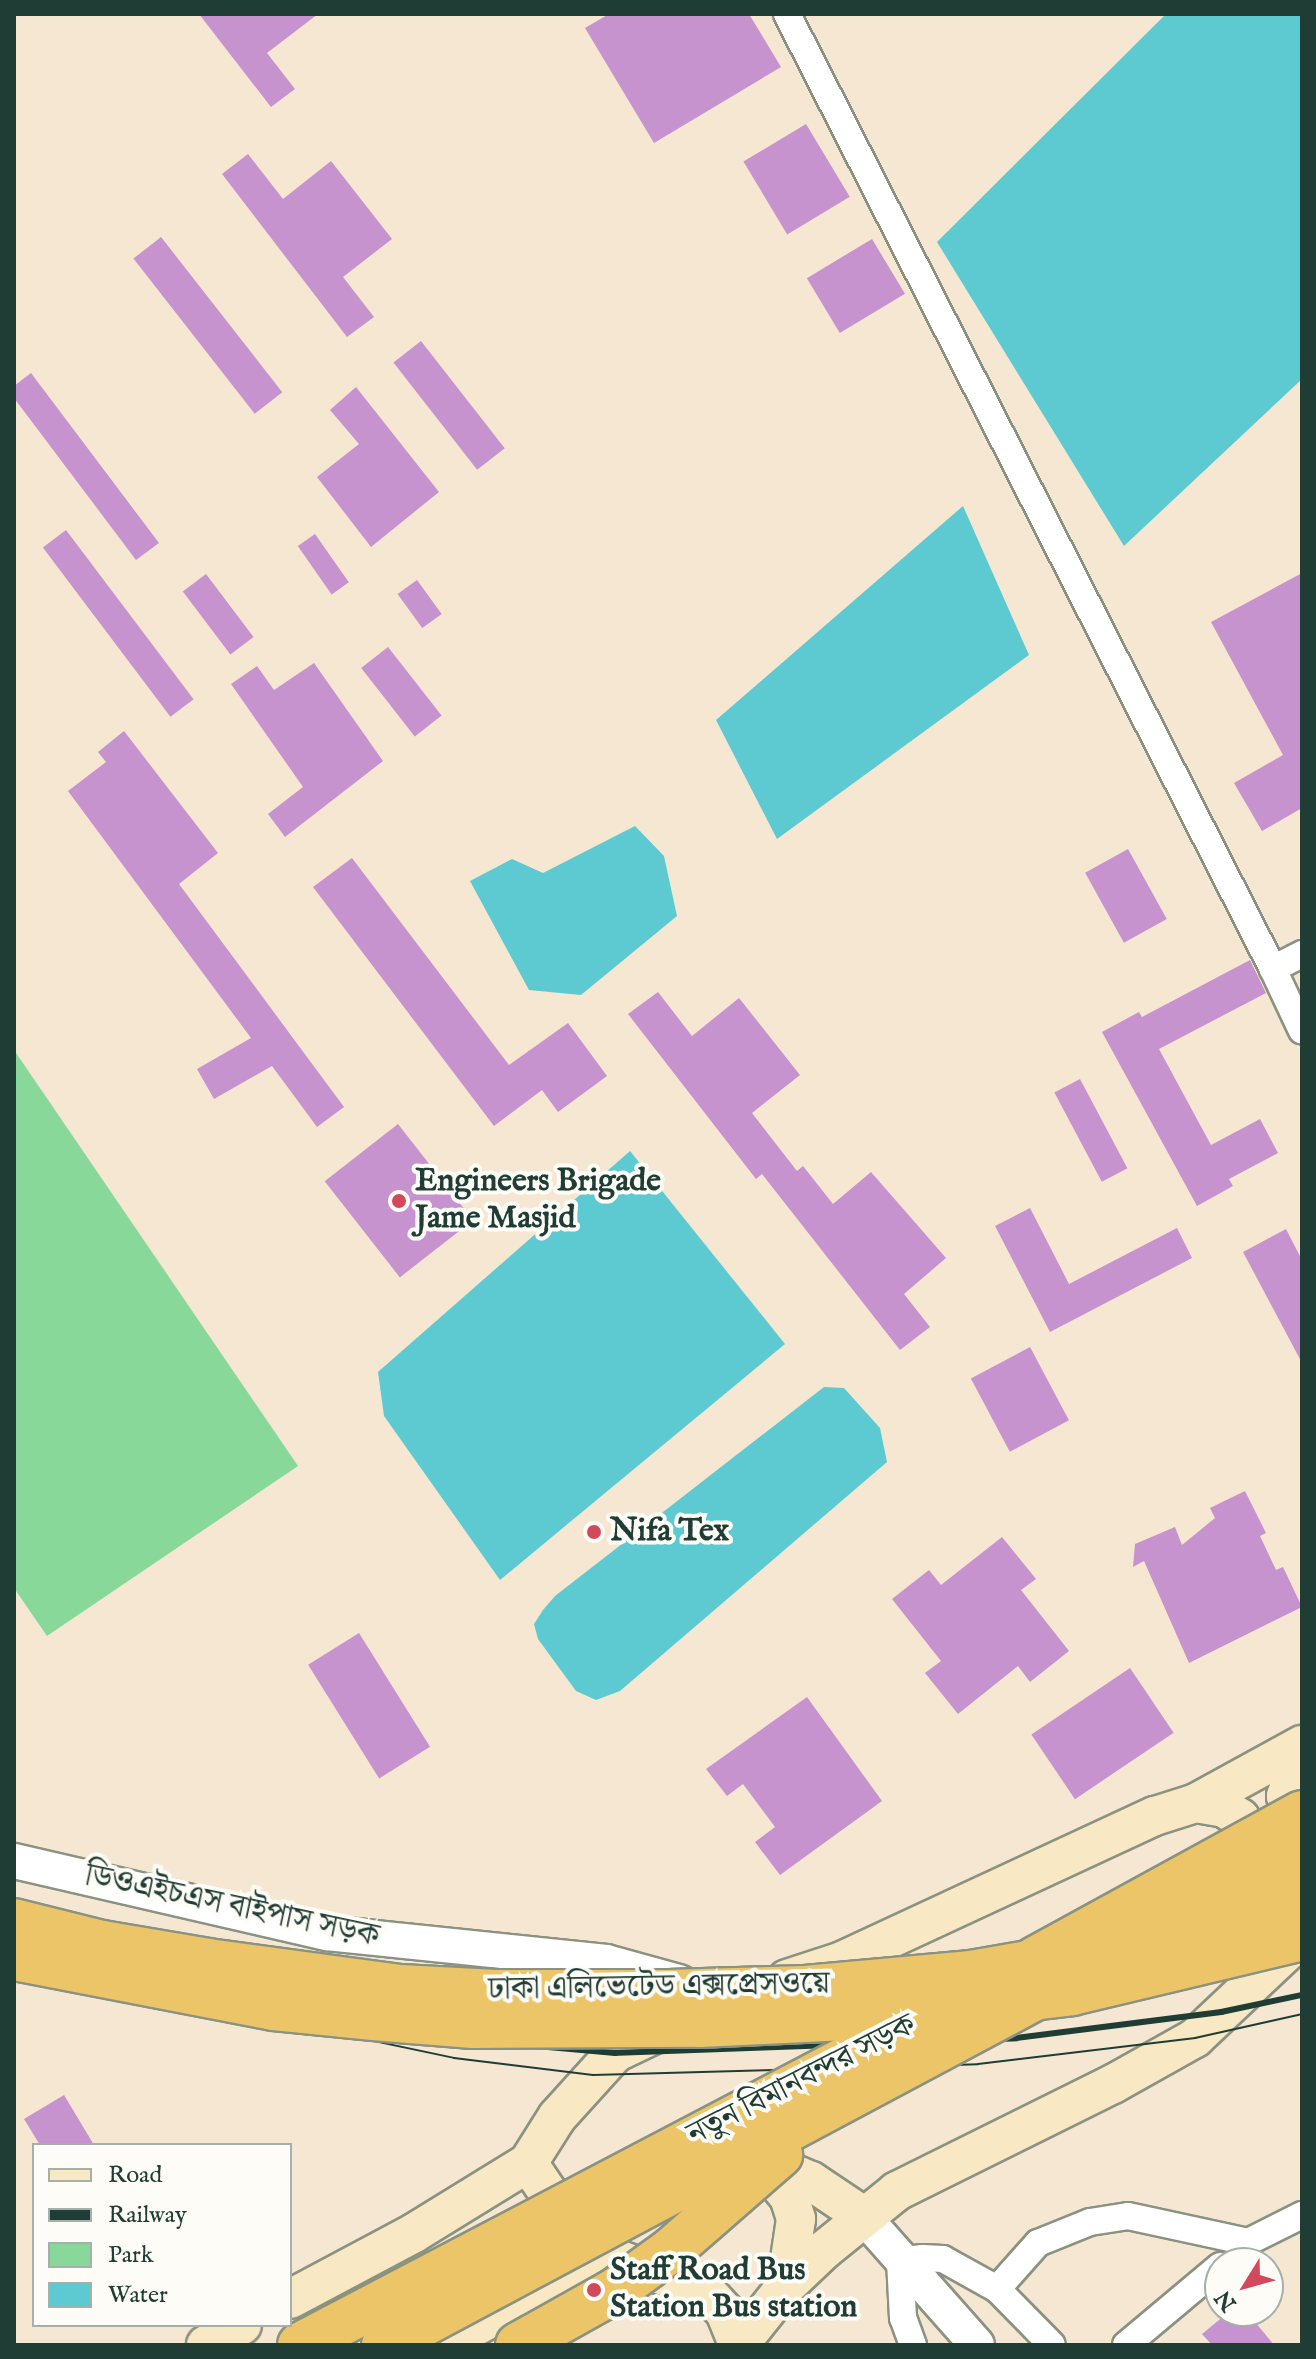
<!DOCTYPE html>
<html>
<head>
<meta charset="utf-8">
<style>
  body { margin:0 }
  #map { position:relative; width:1316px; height:2359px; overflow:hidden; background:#f5e7d1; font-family:"IM FELL English","Noto Serif Bengali",serif }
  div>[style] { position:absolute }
  .green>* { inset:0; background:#88d899 }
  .water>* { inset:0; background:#5dcad2 }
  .building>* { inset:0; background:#c693cf; transform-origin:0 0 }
  .roads { filter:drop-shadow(2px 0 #8a9282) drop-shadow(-2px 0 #8a9282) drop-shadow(0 2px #8a9282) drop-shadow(0 -2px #8a9282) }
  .minor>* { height:26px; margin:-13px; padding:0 13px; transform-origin:13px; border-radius:13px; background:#fff }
  .tertiary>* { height:34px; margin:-17px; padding:0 17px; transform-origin:17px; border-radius:17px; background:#fff }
  .secondary>* { height:38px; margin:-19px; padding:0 19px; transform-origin:19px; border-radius:19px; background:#f8e8c3 }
  .tram>* { height:2px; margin:-1px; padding:0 1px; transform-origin:1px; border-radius:1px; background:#1f3d34 }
  .rail>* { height:6px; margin:-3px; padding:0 3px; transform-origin:3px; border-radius:3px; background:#1f3d34 }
  .bridges { filter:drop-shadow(2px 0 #8a9282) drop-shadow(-2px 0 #8a9282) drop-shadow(0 2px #8a9282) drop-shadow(0 -2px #8a9282) }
  .trunk-bridge>* { height:44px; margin:-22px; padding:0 22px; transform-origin:22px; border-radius:22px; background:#edc569 }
  .motorway-bridge>* { height:44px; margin:-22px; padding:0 22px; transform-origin:22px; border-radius:22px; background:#edc569 }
  .dots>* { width:22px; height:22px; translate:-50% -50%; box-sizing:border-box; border:4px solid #fdfcf7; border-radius:50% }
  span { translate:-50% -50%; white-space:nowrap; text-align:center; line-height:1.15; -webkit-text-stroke:8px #fdfcf7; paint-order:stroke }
  .poi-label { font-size:32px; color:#1f3d34; font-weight:700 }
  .left { translate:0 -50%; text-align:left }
  .street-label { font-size:32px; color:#1f3d34 }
  .frame { position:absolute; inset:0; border:16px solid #1f3d34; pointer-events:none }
  .legend { position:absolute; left:32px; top:2143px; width:260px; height:184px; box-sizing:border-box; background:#fdfcf7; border:2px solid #a4b0a9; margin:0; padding:10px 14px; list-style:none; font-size:24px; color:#1f3d34 }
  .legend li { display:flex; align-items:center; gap:16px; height:40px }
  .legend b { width:40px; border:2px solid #a4b0a9 }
  .north { position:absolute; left:1204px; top:2247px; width:80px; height:80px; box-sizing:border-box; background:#fdfcf7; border:2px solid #a4b0a9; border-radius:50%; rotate:233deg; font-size:22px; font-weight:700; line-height:32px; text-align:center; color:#1f3d34 }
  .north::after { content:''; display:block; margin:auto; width:28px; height:36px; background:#d1495b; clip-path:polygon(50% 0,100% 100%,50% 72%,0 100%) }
</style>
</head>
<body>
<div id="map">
  <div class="green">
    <div style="clip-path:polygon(14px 1050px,298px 1466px,47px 1636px,14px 1588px)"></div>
  </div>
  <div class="water">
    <div style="clip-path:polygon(1166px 14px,1302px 14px,1302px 379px,1124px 546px,937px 242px)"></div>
    <div style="clip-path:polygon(963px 506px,1029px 655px,777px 839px,716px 720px)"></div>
    <div style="clip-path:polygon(635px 826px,664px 856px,677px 916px,581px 995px,529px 990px,470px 881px,512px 859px,543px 873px)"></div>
    <div style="clip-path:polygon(630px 1151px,785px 1344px,500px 1580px,384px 1416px,378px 1372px)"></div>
    <div style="clip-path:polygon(824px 1387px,844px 1388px,880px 1428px,887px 1462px,620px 1691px,596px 1700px,576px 1691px,538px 1639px,534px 1624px,543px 1610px,555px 1596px)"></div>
  </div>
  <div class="building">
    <div style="clip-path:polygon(199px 14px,318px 14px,267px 53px,295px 89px,271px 107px)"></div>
    <div style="clip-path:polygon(609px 14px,749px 14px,781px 67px,654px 143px,585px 28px)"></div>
    <div style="left:806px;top:124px;width:85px;height:73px;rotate:59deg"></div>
    <div style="clip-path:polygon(248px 154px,283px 199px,331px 161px,392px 239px,343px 277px,374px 317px,347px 337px,222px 174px)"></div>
    <div style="left:161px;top:237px;width:197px;height:35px;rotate:52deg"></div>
    <div style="left:872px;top:239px;width:64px;height:76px;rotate:59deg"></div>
    <div style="left:421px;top:341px;width:136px;height:35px;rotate:52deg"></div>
    <div style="clip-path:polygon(31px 373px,159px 543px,136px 560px,14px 398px,14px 386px)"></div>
    <div style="clip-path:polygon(356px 387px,439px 492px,371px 547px,317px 477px,359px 444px,330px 410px)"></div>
    <div style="left:66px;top:530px;width:212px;height:29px;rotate:53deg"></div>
    <div style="left:315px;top:534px;width:59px;height:21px;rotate:55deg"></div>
    <div style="clip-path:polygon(1302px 573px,1302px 808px,1262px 831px,1234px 783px,1283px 755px,1211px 622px)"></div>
    <div style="left:206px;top:574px;width:79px;height:29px;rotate:53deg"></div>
    <div style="left:417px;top:580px;width:42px;height:24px;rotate:54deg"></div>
    <div style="left:388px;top:647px;width:87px;height:34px;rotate:52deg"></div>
    <div style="clip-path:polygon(314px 663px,383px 761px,285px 837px,268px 814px,303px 787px,231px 684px,257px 666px,274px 690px)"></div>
    <div style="clip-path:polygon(124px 731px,218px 853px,179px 884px,344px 1107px,317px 1127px,272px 1066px,214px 1099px,197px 1069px,251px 1038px,68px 791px,106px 762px,98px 752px)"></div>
    <div style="left:1128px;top:849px;width:80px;height:49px;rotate:61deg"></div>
    <div style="clip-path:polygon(352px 858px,509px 1065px,568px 1023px,607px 1076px,558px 1112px,542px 1090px,494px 1126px,313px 887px)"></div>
    <div style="clip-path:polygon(1250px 960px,1266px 993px,1159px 1049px,1211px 1145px,1260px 1119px,1278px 1153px,1229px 1179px,1233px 1186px,1197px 1206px,1102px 1032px,1139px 1012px,1142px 1017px)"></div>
    <div style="clip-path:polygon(658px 992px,692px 1036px,739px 998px,800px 1075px,752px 1113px,797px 1171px,803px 1166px,833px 1204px,871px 1172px,946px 1258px,904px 1294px,930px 1327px,900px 1350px,762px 1174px,756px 1179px,628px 1014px)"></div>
    <div style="left:1080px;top:1079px;width:101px;height:29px;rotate:62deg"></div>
    <div style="left:398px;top:1124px;width:122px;height:93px;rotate:52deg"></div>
    <div style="clip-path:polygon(1030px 1208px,1069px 1284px,1177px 1228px,1192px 1258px,1050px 1332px,995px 1226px)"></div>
    <div style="clip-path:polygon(1286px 1229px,1302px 1260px,1302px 1363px,1243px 1252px)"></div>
    <div style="left:1030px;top:1347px;width:83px;height:67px;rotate:62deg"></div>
    <div style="clip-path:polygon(1245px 1491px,1266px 1533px,1260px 1536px,1276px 1570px,1283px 1567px,1302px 1607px,1189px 1663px,1144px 1561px,1133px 1567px,1135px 1544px,1175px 1527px,1182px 1545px,1215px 1518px,1210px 1508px)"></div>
    <div style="clip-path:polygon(1002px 1537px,1036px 1579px,1021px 1590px,1069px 1651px,1030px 1682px,1018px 1666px,958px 1714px,925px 1673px,941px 1661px,892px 1599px,929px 1570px,941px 1585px)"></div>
    <div style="left:359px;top:1633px;width:134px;height:60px;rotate:58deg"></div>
    <div style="left:1130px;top:1668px;width:78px;height:119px;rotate:56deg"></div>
    <div style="clip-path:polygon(807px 1697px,882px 1801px,780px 1875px,755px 1842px,775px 1827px,743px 1784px,727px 1796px,706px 1769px)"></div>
    <div style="clip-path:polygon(64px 2095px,94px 2145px,40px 2145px,24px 2119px)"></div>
    <div style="clip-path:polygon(1230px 2311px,1246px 2311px,1274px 2345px,1212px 2345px,1202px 2334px)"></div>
  </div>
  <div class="roads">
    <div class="minor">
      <div style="left:787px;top:14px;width:1072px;rotate:63.03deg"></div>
      <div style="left:1302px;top:954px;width:33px;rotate:153deg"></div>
      <div style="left:1273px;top:969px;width:68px;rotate:64.9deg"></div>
      <div style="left:997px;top:2289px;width:62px;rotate:-48.3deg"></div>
      <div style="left:1038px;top:2243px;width:56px;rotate:-22deg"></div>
      <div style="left:1090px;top:2222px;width:38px;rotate:-9deg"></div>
      <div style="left:1128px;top:2216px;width:123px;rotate:12.2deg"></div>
      <div style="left:1248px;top:2242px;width:60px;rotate:-26.6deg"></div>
      <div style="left:913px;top:2345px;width:29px;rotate:-110deg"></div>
      <div style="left:903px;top:2318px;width:58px;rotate:-93deg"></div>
      <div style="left:900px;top:2260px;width:22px;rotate:-5deg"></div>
      <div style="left:922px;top:2258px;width:21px;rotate:3deg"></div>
      <div style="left:943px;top:2259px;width:62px;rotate:29.1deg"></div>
      <div style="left:997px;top:2289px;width:78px;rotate:45.5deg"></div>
      <div style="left:1126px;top:2345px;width:123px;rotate:-40deg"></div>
    </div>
    <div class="tertiary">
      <div style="left:14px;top:1861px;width:321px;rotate:13deg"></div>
      <div style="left:327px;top:1933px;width:281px;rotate:5.9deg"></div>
      <div style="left:606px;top:1962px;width:76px;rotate:15.3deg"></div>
      <div style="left:863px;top:2216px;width:172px;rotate:48.5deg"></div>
    </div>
    <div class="secondary">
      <div style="left:1302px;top:1752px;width:47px;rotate:110deg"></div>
      <div style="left:1286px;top:1796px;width:38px;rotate:65deg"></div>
      <div style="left:1196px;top:1803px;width:28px;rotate:10deg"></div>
      <div style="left:1224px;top:1808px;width:19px;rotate:32deg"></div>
      <div style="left:1240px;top:1818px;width:53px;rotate:55.7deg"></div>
      <div style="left:787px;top:1979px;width:58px;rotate:-18.1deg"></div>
      <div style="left:842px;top:1961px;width:345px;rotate:-24.9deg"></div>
      <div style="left:1155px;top:1816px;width:43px;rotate:-17.6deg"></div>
      <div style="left:1196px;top:1803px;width:121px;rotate:-28.7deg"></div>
      <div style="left:745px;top:2153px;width:72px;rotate:23deg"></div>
      <div style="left:811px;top:2181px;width:63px;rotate:33.9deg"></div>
      <div style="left:528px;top:2163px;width:41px;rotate:55.9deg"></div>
      <div style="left:551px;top:2197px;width:66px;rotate:48.1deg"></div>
      <div style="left:595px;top:2246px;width:15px;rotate:37deg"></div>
      <div style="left:607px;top:2255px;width:90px;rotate:20.3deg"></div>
      <div style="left:691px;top:2286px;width:26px;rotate:31deg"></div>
      <div style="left:713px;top:2299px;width:18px;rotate:47deg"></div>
      <div style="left:725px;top:2312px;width:35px;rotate:68deg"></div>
      <div style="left:761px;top:2163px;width:44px;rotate:50.5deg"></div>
      <div style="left:789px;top:2197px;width:23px;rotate:72deg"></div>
      <div style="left:796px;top:2219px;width:68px;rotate:98.5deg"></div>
      <div style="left:290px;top:2299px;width:140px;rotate:-28deg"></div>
      <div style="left:414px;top:2233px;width:134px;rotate:-31.6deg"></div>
      <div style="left:528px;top:2163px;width:54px;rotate:-57.8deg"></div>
      <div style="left:557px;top:2117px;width:86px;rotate:-47.8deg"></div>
      <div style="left:615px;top:2053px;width:62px;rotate:-25.7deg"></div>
      <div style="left:206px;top:2345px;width:41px;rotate:-29.1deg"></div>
      <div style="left:441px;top:2345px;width:189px;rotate:-28.5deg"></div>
      <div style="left:739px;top:2345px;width:75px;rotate:-51.5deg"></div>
      <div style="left:786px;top:2286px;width:52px;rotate:-43.5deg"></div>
      <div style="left:824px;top:2250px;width:94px;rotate:-38.9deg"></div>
      <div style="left:897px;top:2191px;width:241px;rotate:-26.4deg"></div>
      <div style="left:1113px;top:2084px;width:94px;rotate:-29.3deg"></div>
      <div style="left:1195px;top:2038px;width:147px;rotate:-43.3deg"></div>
    </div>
  </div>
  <div class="tram">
    <div style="left:14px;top:1946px;width:217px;rotate:16.9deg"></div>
    <div style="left:222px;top:2009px;width:237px;rotate:11.9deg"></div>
    <div style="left:454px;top:2058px;width:140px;rotate:7deg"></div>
    <div style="left:593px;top:2075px;width:385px;rotate:-1.6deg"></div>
    <div style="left:978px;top:2064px;width:219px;rotate:-6.8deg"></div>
    <div style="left:1195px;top:2038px;width:110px;rotate:-12.6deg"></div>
  </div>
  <div class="rail">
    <div style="left:14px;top:1926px;width:232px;rotate:17.3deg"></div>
    <div style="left:235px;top:1995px;width:227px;rotate:11.2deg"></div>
    <div style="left:458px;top:2039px;width:158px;rotate:5.1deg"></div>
    <div style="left:615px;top:2053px;width:401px;rotate:-2.1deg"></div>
    <div style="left:1016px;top:2038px;width:207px;rotate:-7.2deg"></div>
    <div style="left:1221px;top:2012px;width:83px;rotate:-11.9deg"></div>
  </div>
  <div class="bridges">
    <div class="trunk-bridge">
      <div style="left:1159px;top:1932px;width:161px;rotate:-27.7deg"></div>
      <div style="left:1035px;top:1959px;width:304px;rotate:-28.7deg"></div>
      <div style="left:300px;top:2345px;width:721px;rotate:-27.67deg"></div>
      <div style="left:384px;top:2345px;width:738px;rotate:-28.06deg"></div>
      <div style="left:518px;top:2345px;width:109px;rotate:-29.2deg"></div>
      <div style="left:613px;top:2292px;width:72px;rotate:-35.9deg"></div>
      <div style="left:671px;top:2250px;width:145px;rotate:-41.1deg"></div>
    </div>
    <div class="motorway-bridge">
      <div style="left:14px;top:1921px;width:91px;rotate:14deg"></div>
      <div style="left:102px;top:1943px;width:108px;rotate:9.6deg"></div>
      <div style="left:208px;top:1961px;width:194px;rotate:7.7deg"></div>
      <div style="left:400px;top:1987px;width:96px;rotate:3deg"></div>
      <div style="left:496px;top:1992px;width:172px"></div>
      <div style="left:668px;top:1992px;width:137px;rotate:-1.7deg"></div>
      <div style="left:805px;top:1988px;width:167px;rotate:-5.2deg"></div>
      <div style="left:971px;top:1973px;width:198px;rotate:-9.9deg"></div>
      <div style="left:1166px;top:1939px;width:141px;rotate:-14.8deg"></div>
      <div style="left:14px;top:1958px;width:265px;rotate:10.9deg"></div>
      <div style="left:274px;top:2008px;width:100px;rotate:5.8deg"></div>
      <div style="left:373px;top:2018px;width:100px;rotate:4.6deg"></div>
      <div style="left:473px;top:2026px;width:227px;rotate:-0.3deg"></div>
      <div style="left:700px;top:2025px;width:172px;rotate:-2.7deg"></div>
      <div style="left:872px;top:2017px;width:201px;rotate:-6.8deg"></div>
      <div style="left:1072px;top:1993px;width:236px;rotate:-13.4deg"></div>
    </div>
  </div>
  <div class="dots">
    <div style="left:399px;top:1201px;background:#d1495b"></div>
    <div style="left:594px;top:1532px;background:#d1495b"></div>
    <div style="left:594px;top:2290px;background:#d1495b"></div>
  </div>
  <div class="poi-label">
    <span class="left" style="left:415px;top:1201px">Engineers Brigade<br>Jame Masjid</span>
    <span class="left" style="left:610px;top:1532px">Nifa Tex</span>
    <span class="left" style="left:610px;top:2290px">Staff Road Bus<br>Station Bus station</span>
  </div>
  <div class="street-label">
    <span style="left:232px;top:1907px;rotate:12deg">ডিওএইচএস বাইপাস সড়ক</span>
    <span style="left:659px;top:1988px;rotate:-1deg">ঢাকা এলিভেটেড এক্সপ্রেসওয়ে</span>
    <span style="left:802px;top:2081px;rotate:-27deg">নতুন বিমানবন্দর সড়ক</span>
  </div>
  <div class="frame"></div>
  <ul class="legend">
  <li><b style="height:10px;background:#f8e8c3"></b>Road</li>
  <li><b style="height:10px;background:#1f3d34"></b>Railway</li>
  <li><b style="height:22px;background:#88d899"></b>Park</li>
  <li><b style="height:22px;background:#5dcad2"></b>Water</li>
  </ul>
  <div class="north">N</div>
</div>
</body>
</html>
